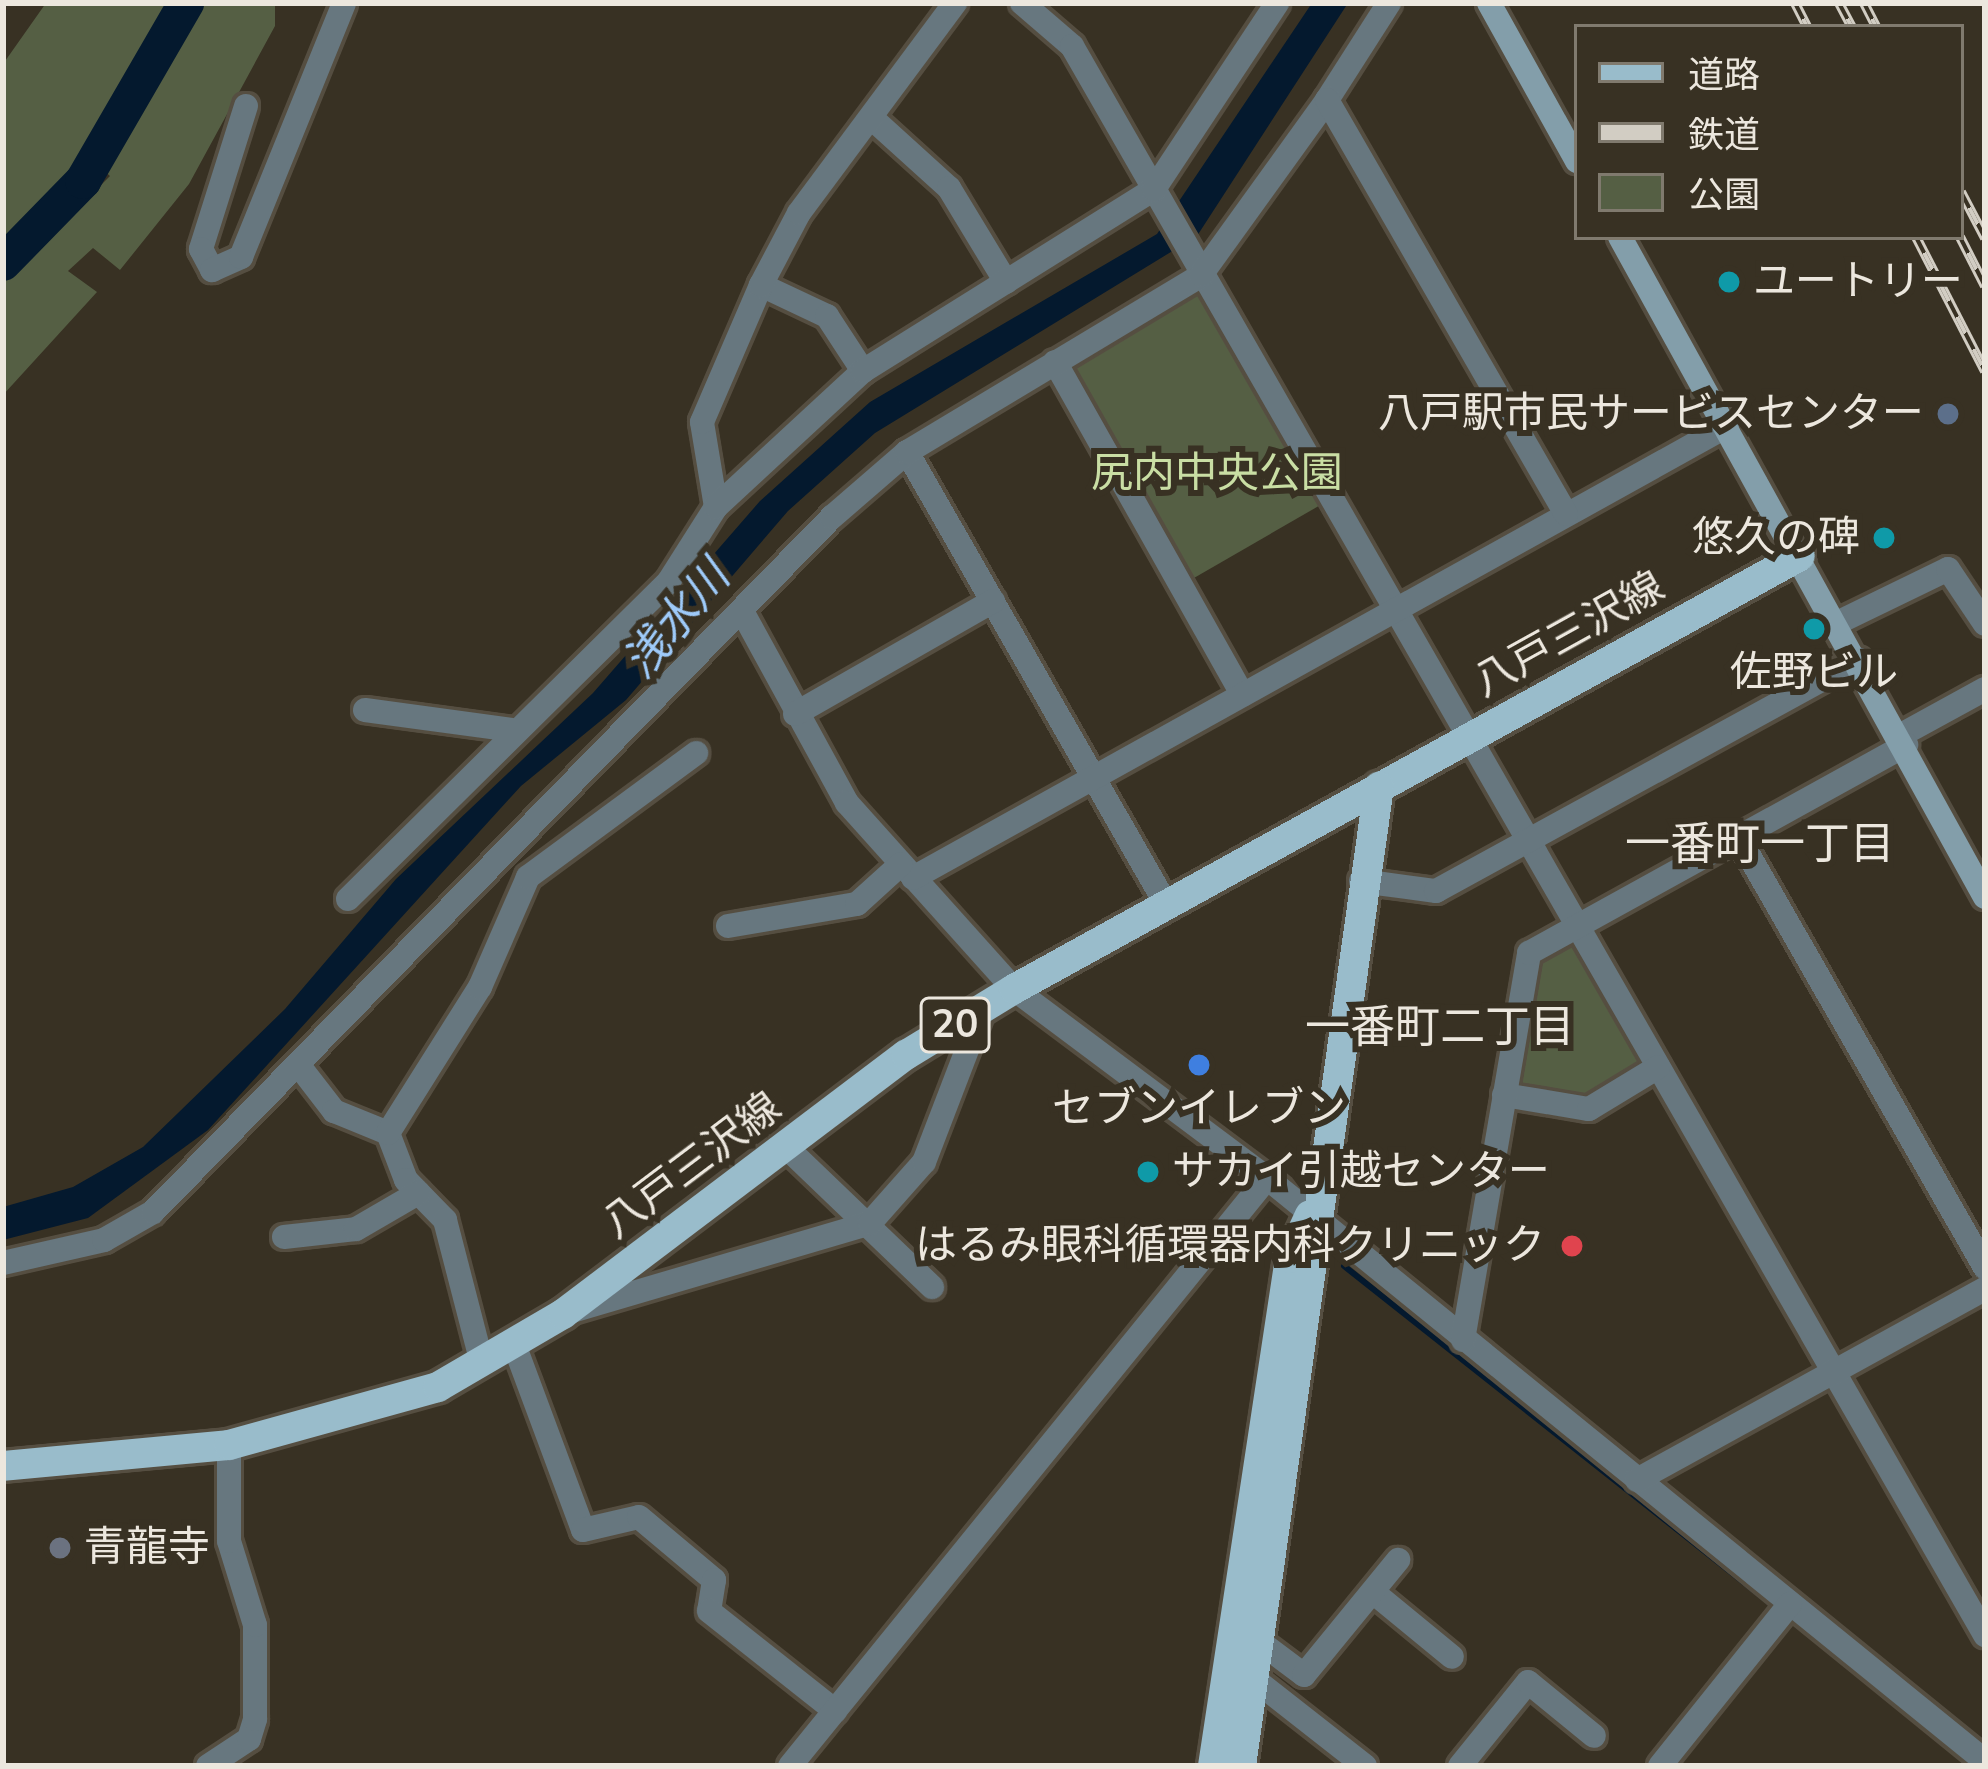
<!DOCTYPE html>
<html>
<head>
<meta charset="utf-8">
<style>
  body { margin:0 }
  #map { position:relative; width:1988px; height:1769px; overflow:hidden; background:#383123; font-family:"Nunito Sans","Noto Sans JP",sans-serif }
  div>[style] { position:absolute }
  .green>* { inset:0; background:#555f44; transform-origin:0 0 }
  .water>* { inset:0; background:#04192e }
  .stream>* { height:6px; margin:-3px; padding:0 3px; transform-origin:3px; border-radius:3px; background:#04192e }
  .river>* { height:36px; margin:-18px; padding:0 18px; transform-origin:18px; border-radius:18px; background:#04192e }
  .roads { filter:drop-shadow(3px 0 #554e41) drop-shadow(-3px 0 #554e41) drop-shadow(0 3px #554e41) drop-shadow(0 -3px #554e41) }
  .street>* { height:24px; margin:-12px; padding:0 12px; transform-origin:12px; border-radius:12px; background:#67777f }
  .secondary>* { height:24px; margin:-12px; padding:0 12px; transform-origin:12px; border-radius:12px; background:#839eaa }
  .primary>* { height:30px; margin:-15px; padding:0 15px; transform-origin:15px; border-radius:15px; background:#99bccb }
  .rail>* { height:10px; margin-top:-5px; transform-origin:0; background:repeating-linear-gradient(90deg,#383123 0 18px,#d2cdc3 0 36px); box-sizing:border-box; border-block:3px solid #d2cdc3 }
  .dots>* { width:33px; height:33px; translate:-50% -50%; box-sizing:border-box; border:6px solid #383123; border-radius:50% }
  span { translate:-50% -50%; white-space:nowrap; text-align:center; line-height:1.15; -webkit-text-stroke:12px #383123; paint-order:stroke }
  .shield-label span { padding:3px 9px; background:#383123; border:3px solid; border-radius:9px; -webkit-text-stroke-width:0 }
  .shield-label { font-size:39px; color:#ece7de; font-weight:700 }
  .poi-label { font-size:42px; color:#ece7de }
  .left { translate:0 -50%; text-align:left }
  .right { translate:-100% -50%; text-align:right }
  .park-label { font-size:42px; color:#c9dea4 }
  .street-label { font-size:42px; color:#ece7de }
  .water-label { font-size:45px; color:#9ecaf9; font-style:italic }
  .neighbourhood-label { font-size:45px; color:#ece7de }
  .frame { position:absolute; inset:0; border:6px solid #ece7de; pointer-events:none }
  .legend { position:absolute; left:1574px; top:24px; width:390px; height:216px; box-sizing:border-box; background:#383123; border:3px solid #807a6e; margin:0; padding:15px 21px; list-style:none; font-size:36px; color:#ece7de }
  .legend li { display:flex; align-items:center; gap:24px; height:60px }
  .legend b { width:60px; border:3px solid #807a6e }
</style>
</head>
<body>
<div id="map">
  <div class="green">
    <div style="clip-path:polygon(46px 3px,275px 3px,275px 26px,189px 184px,120px 270px,93px 248px,68px 271px,97px 292px,3px 395px,3px 283px,110px 176px,89px 157px,3px 248px,3px 64px)"></div>
    <div style="left:1198px;top:287px;width:250px;height:154px;rotate:60deg"></div>
    <div style="clip-path:polygon(1570px 943px,1644px 1063px,1588px 1103px,1515px 1085px,1536px 963px)"></div>
  </div>
  <div class="water">
    <div style="clip-path:polygon(1312px 3px,1348px 3px,1197px 236px,875px 433px,788px 511px,626px 700px,521px 786px,208px 1130px,88px 1218px,3px 1240px,3px 1207px,73px 1187px,143px 1147px,285px 1009px,396px 879px,593px 693px,760px 501px,870px 402px,1157px 234px)"></div>
  </div>
  <div class="stream">
    <div style="left:1344px;top:1266px;width:555px;rotate:38.34deg"></div>
    <div style="left:1789px;top:1618px;width:203px;rotate:38.8deg"></div>
  </div>
  <div class="river">
    <div style="left:3px;top:263px;width:115px;rotate:-45.7deg"></div>
    <div style="left:83px;top:181px;width:206px;rotate:-59.9deg"></div>
  </div>
  <div class="roads">
    <div class="street">
      <div style="left:1022px;top:3px;width:66px;rotate:40.7deg"></div>
      <div style="left:1072px;top:46px;width:1833px;rotate:60.12deg"></div>
      <div style="left:1327px;top:100px;width:115px;rotate:-57.4deg"></div>
      <div style="left:246px;top:106px;width:150px;rotate:107.5deg"></div>
      <div style="left:201px;top:249px;width:24px;rotate:62deg"></div>
      <div style="left:212px;top:270px;width:32px;rotate:-24deg"></div>
      <div style="left:241px;top:257px;width:274px;rotate:-67.9deg"></div>
      <div style="left:875px;top:121px;width:100px;rotate:42.2deg"></div>
      <div style="left:949px;top:188px;width:110px;rotate:58.8deg"></div>
      <div style="left:761px;top:285px;width:73px;rotate:25.2deg"></div>
      <div style="left:827px;top:316px;width:66px;rotate:56.8deg"></div>
      <div style="left:1055px;top:362px;width:382px;rotate:60.6deg"></div>
      <div style="left:907px;top:452px;width:521px;rotate:60.19deg"></div>
      <div style="left:716px;top:507px;width:86px;rotate:-99.4deg"></div>
      <div style="left:702px;top:422px;width:149px;rotate:-66.7deg"></div>
      <div style="left:761px;top:285px;width:81px;rotate:-62.2deg"></div>
      <div style="left:799px;top:213px;width:262px;rotate:-53.4deg"></div>
      <div style="left:743px;top:613px;width:217px;rotate:61.3deg"></div>
      <div style="left:847px;top:803px;width:250px;rotate:48.1deg"></div>
      <div style="left:1014px;top:989px;width:316px;rotate:36.8deg"></div>
      <div style="left:1267px;top:1178px;width:925px;rotate:39.08deg"></div>
      <div style="left:1839px;top:622px;width:121px;rotate:-25.9deg"></div>
      <div style="left:1948px;top:569px;width:66px;rotate:56.1deg"></div>
      <div style="left:365px;top:710px;width:148px;rotate:7.7deg"></div>
      <div style="left:795px;top:714px;width:228px;rotate:-29.7deg"></div>
      <div style="left:1901px;top:735px;width:96px;rotate:-28.7deg"></div>
      <div style="left:1739px;top:838px;width:495px;rotate:60.2deg"></div>
      <div style="left:913px;top:878px;width:931px;rotate:-29.04deg"></div>
      <div style="left:1361px;top:881px;width:76px;rotate:7.6deg"></div>
      <div style="left:1436px;top:891px;width:482px;rotate:-28.7deg"></div>
      <div style="left:348px;top:899px;width:452px;rotate:-44.7deg"></div>
      <div style="left:669px;top:581px;width:88px;rotate:-57.6deg"></div>
      <div style="left:716px;top:507px;width:200px;rotate:-42.8deg"></div>
      <div style="left:863px;top:371px;width:343px;rotate:-32deg"></div>
      <div style="left:1154px;top:189px;width:223px;rotate:-56.5deg"></div>
      <div style="left:728px;top:926px;width:131px;rotate:-9.7deg"></div>
      <div style="left:857px;top:904px;width:59px;rotate:-42.3deg"></div>
      <div style="left:300px;top:1067px;width:56px;rotate:52.3deg"></div>
      <div style="left:334px;top:1111px;width:58px;rotate:22.2deg"></div>
      <div style="left:388px;top:1133px;width:50px;rotate:69deg"></div>
      <div style="left:406px;top:1180px;width:56px;rotate:45.7deg"></div>
      <div style="left:445px;top:1220px;width:148px;rotate:75.5deg"></div>
      <div style="left:1504px;top:1095px;width:86px;rotate:9.4deg"></div>
      <div style="left:1589px;top:1109px;width:81px;rotate:-31.3deg"></div>
      <div style="left:388px;top:1133px;width:173px;rotate:-57.8deg"></div>
      <div style="left:480px;top:987px;width:120px;rotate:-66.4deg"></div>
      <div style="left:528px;top:877px;width:209px;rotate:-36.4deg"></div>
      <div style="left:787px;top:1148px;width:201px;rotate:43.8deg"></div>
      <div style="left:284px;top:1237px;width:72px;rotate:-6.3deg"></div>
      <div style="left:356px;top:1229px;width:72px;rotate:-30.1deg"></div>
      <div style="left:3px;top:1263px;width:104px;rotate:-12.8deg"></div>
      <div style="left:104px;top:1240px;width:56px;rotate:-29.7deg"></div>
      <div style="left:153px;top:1212px;width:972px;rotate:-45.67deg"></div>
      <div style="left:832px;top:517px;width:99px;rotate:-40.9deg"></div>
      <div style="left:907px;top:452px;width:343px;rotate:-31deg"></div>
      <div style="left:1201px;top:275px;width:216px;rotate:-54.2deg"></div>
      <div style="left:1327px;top:100px;width:478px;rotate:60deg"></div>
      <div style="left:575px;top:1310px;width:308px;rotate:-16.4deg"></div>
      <div style="left:870px;top:1223px;width:81px;rotate:-48.5deg"></div>
      <div style="left:924px;top:1162px;width:165px;rotate:-69deg"></div>
      <div style="left:1463px;top:1340px;width:393px;rotate:-80.3deg"></div>
      <div style="left:1529px;top:953px;width:431px;rotate:-28.9deg"></div>
      <div style="left:515px;top:1347px;width:195px;rotate:69.6deg"></div>
      <div style="left:583px;top:1530px;width:57px;rotate:-13.1deg"></div>
      <div style="left:639px;top:1517px;width:98px;rotate:40deg"></div>
      <div style="left:714px;top:1580px;width:31px;rotate:99deg"></div>
      <div style="left:709px;top:1611px;width:161px;rotate:38.4deg"></div>
      <div style="left:1637px;top:1480px;width:397px;rotate:-28.8deg"></div>
      <div style="left:1373px;top:1592px;width:102px;rotate:39.4deg"></div>
      <div style="left:1260px;top:1642px;width:55px;rotate:36.9deg"></div>
      <div style="left:1304px;top:1675px;width:149px;rotate:-50.7deg"></div>
      <div style="left:1254px;top:1679px;width:141px;rotate:38.1deg"></div>
      <div style="left:208px;top:1766px;width:49px;rotate:-33.4deg"></div>
      <div style="left:249px;top:1739px;width:21px;rotate:-73deg"></div>
      <div style="left:255px;top:1719px;width:94px;rotate:-90deg"></div>
      <div style="left:255px;top:1625px;width:88px;rotate:-107.2deg"></div>
      <div style="left:229px;top:1541px;width:96px;rotate:-90deg"></div>
      <div style="left:790px;top:1766px;width:757px;rotate:-50.95deg"></div>
      <div style="left:1460px;top:1766px;width:108px;rotate:-51deg"></div>
      <div style="left:1528px;top:1682px;width:85px;rotate:39.3deg"></div>
      <div style="left:1660px;top:1766px;width:208px;rotate:-51.3deg"></div>
    </div>
    <div class="secondary">
      <div style="left:1489px;top:3px;width:181px;rotate:60.9deg"></div>
      <div style="left:1620px;top:237px;width:754px;rotate:61.06deg"></div>
    </div>
    <div class="primary">
      <div style="left:3px;top:1466px;width:227px;rotate:-5.3deg"></div>
      <div style="left:229px;top:1445px;width:217px;rotate:-15.5deg"></div>
      <div style="left:438px;top:1387px;width:145px;rotate:-30.3deg"></div>
      <div style="left:563px;top:1314px;width:430px;rotate:-37.1deg"></div>
      <div style="left:906px;top:1055px;width:127px;rotate:-31.4deg"></div>
      <div style="left:1014px;top:989px;width:897px;rotate:-28.85deg"></div>
      <div style="left:1213px;top:1766px;width:514px;rotate:-81.38deg"></div>
      <div style="left:1290px;top:1258px;width:47px;rotate:-65.1deg"></div>
      <div style="left:1241px;top:1766px;width:989px;rotate:-81.98deg"></div>
    </div>
  </div>
  <div class="rail">
    <div style="left:1795px;top:3px;width:27px;rotate:63deg"></div>
    <div style="left:1839px;top:3px;width:27px;rotate:62deg"></div>
    <div style="left:1864px;top:3px;width:27px;rotate:63deg"></div>
    <div style="left:1961px;top:192px;width:52px;rotate:62.4deg"></div>
    <div style="left:1916px;top:237px;width:151px;rotate:62.8deg"></div>
    <div style="left:1960px;top:237px;width:55px;rotate:63deg"></div>
  </div>
  <div class="dots">
    <div style="left:1729px;top:282px;background:#0f9aa8"></div>
    <div style="left:1948px;top:414px;background:#5c6f8a"></div>
    <div style="left:1884px;top:538px;background:#0f9aa8"></div>
    <div style="left:1814px;top:629px;background:#0f9aa8"></div>
    <div style="left:1199px;top:1065px;background:#3f7fe0"></div>
    <div style="left:1148px;top:1172px;background:#0f9aa8"></div>
    <div style="left:1572px;top:1246px;background:#e0444e"></div>
    <div style="left:60px;top:1548px;background:#6b7280"></div>
  </div>
  <div class="shield-label">
    <span style="left:955px;top:1025px">20</span>
  </div>
  <div class="poi-label">
    <span class="left" style="left:1753px;top:282px">ユートリー</span>
    <span class="right" style="left:1924px;top:414px">八戸駅市民サービスセンター</span>
    <span class="right" style="left:1860px;top:538px">悠久の碑</span>
    <span style="left:1814px;top:673px">佐野ビル</span>
    <span style="left:1199px;top:1109px">セブンイレブン</span>
    <span class="left" style="left:1172px;top:1172px">サカイ引越センター</span>
    <span class="right" style="left:1545px;top:1246px">はるみ眼科循環器内科クリニック</span>
    <span class="left" style="left:84px;top:1548px">青龍寺</span>
  </div>
  <div class="park-label">
    <span style="left:1217px;top:474px">尻内中央公園</span>
  </div>
  <div class="street-label">
    <span style="left:1569px;top:635px;rotate:-29deg">八戸三沢線</span>
    <span style="left:692px;top:1166px;rotate:-37deg">八戸三沢線</span>
  </div>
  <div class="water-label">
    <span style="left:677px;top:620px;rotate:-50deg">浅水川</span>
  </div>
  <div class="neighbourhood-label">
    <span style="left:1760px;top:845px">一番町一丁目</span>
    <span style="left:1440px;top:1028px">一番町二丁目</span>
  </div>
  <div class="frame"></div>
  <ul class="legend">
  <li><b style="height:15px;background:#99bccb"></b>道路</li>
  <li><b style="height:15px;background:#d2cdc3"></b>鉄道</li>
  <li><b style="height:33px;background:#555f44"></b>公園</li>
  </ul>
</div>
</body>
</html>
